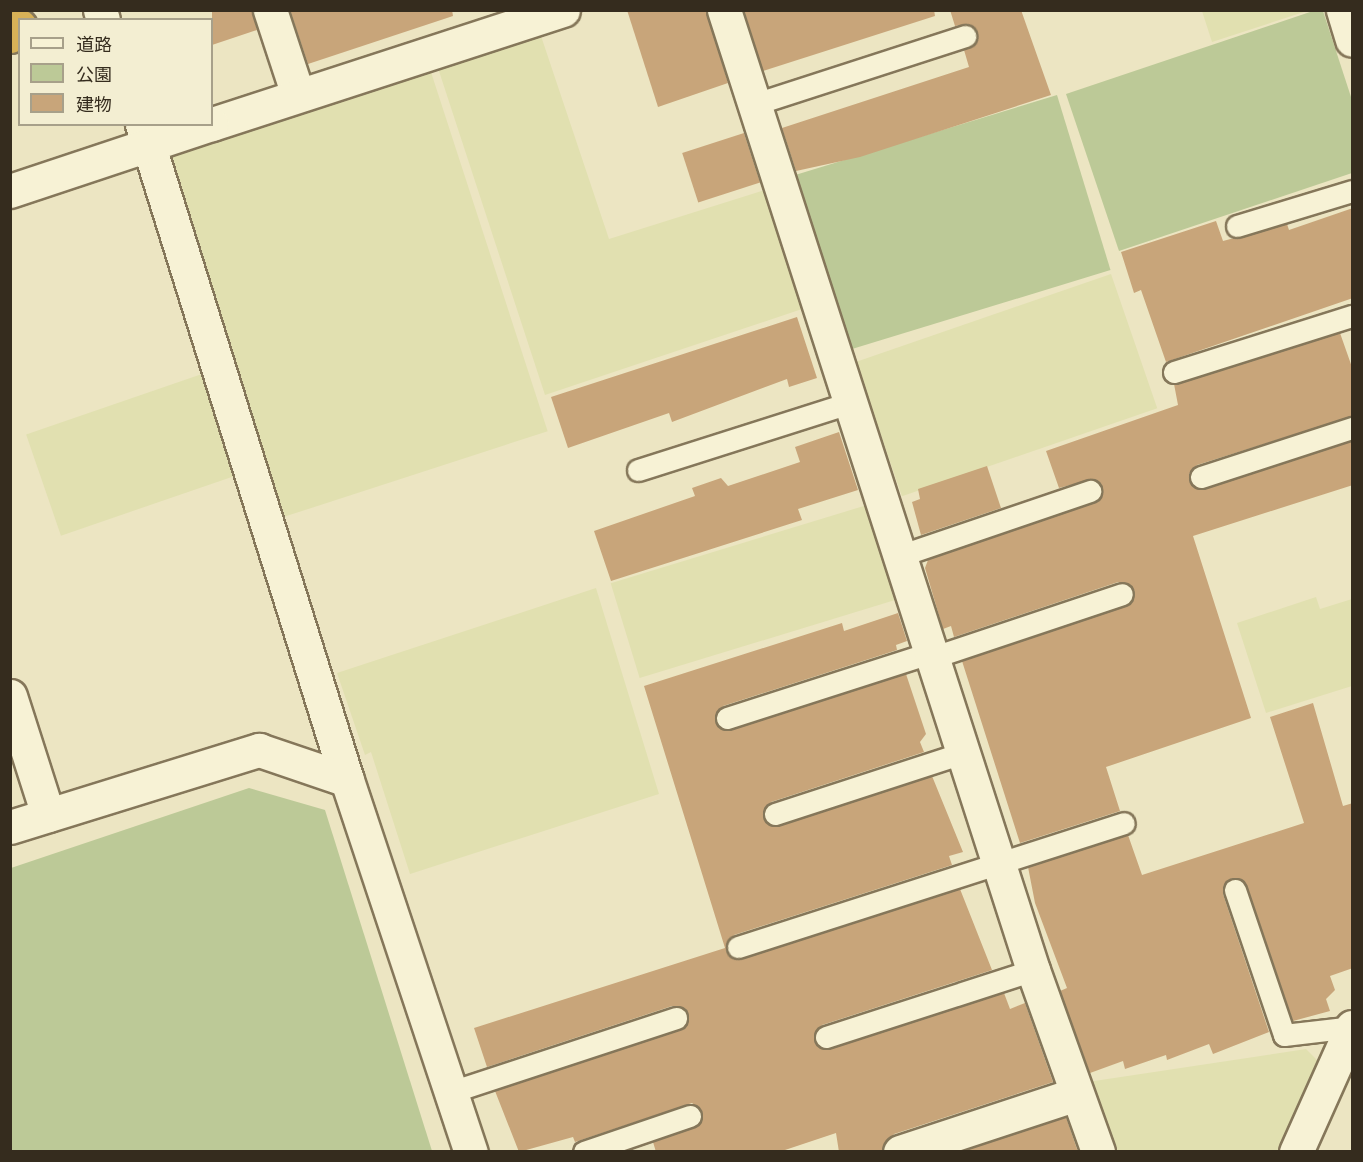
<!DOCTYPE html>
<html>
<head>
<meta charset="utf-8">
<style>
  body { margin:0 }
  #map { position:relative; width:1363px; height:1162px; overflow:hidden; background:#ece5c2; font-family:Bitter,"Noto Sans JP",serif }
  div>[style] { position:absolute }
  .farmland>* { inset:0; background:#e1e0b0; transform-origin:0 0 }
  .green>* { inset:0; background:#bcc997; transform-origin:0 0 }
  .building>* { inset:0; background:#c8a57a; transform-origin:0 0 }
  .roads { filter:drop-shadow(2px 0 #85775a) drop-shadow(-2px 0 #85775a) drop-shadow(0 2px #85775a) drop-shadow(0 -2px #85775a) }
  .lane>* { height:21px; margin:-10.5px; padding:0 10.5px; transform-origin:10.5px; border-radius:10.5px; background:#f7f2d5 }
  .street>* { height:33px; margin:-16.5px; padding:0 16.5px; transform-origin:16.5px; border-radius:16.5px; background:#f7f2d5 }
  .highway>* { height:33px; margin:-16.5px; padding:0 16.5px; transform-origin:16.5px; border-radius:16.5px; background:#d7b157 }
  span { translate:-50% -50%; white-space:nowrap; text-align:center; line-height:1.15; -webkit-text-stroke:5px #f3eed2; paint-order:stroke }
  .frame { position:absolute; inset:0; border:12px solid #352c1e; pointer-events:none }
  .legend { position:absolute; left:18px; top:18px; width:195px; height:108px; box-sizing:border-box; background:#f3eed2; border:2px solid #a7a08a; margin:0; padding:8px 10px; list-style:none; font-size:18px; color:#352c1e }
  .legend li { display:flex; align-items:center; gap:12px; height:30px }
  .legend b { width:30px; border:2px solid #a7a08a }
</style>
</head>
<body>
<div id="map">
  <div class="farmland">
    <div style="clip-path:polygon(1202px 11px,1202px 10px,1307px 11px,1212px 42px)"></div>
    <div style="clip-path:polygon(540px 33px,609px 239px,768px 189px,805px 308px,545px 395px,437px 65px)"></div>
    <div style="left:429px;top:66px;width:384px;height:278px;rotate:72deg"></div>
    <div style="left:1111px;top:274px;width:142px;height:270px;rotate:71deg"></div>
    <div style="left:202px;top:374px;width:107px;height:186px;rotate:71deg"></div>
    <div style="left:867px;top:505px;width:99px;height:268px;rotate:73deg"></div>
    <div style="clip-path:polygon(596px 588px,659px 794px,410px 874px,371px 752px,365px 755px,337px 673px)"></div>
    <div style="clip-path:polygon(1316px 597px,1320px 609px,1352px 599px,1352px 686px,1266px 713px,1237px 623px)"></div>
    <div style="clip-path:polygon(1306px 1049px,1318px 1061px,1279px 1151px,1108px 1151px,1081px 1083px)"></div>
  </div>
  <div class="green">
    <div style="clip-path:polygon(1313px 11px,1323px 11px,1352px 100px,1352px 173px,1119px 251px,1066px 94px)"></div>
    <div style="left:1057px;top:95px;width:183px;height:272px;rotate:73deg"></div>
    <div style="clip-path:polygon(249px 788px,325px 810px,432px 1151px,11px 1151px,11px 868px)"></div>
  </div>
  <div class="building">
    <div style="clip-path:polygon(212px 10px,252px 10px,257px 30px,212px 45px)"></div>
    <div style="clip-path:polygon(290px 10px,452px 10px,453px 16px,308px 64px)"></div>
    <div style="clip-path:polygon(627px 10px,706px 10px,728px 83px,658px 107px)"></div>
    <div style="clip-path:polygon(744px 10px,934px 10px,935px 16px,763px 71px)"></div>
    <div style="clip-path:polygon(950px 10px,1021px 10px,1051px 95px,860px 157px,796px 171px,782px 128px,969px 67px,964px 50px,975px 44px,977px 32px,968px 24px,955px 26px)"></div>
    <div style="left:744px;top:133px;width:52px;height:65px;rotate:72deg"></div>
    <div style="clip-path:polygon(1353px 208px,1353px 298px,1166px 362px,1141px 290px,1134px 293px,1121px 252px,1216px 221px,1223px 241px,1287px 224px,1289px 230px)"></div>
    <div style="clip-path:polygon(797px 317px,817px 378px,789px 387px,787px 379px,672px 422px,669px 413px,568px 448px,551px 397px)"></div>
    <div style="clip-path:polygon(1340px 333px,1353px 370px,1353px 416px,1197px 465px,1189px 474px,1192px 486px,1204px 489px,1353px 441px,1353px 485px,1193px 536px,1251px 718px,1106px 767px,1120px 811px,1020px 843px,962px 661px,1126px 606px,1134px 591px,1118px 582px,954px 637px,951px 626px,943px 629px,925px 568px,928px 560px,1099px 500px,1102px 487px,1093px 479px,1059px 488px,1046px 451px,1178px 405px,1174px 384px)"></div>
    <div style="clip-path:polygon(839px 432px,858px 490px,798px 509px,802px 520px,611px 581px,594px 531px,695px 496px,692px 488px,721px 478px,728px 486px,800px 462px,795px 447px)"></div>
    <div style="clip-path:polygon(987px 466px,1001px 508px,921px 535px,912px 502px,920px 499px,918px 489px)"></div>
    <div style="clip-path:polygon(898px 613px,907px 641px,896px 645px,897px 650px,723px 706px,715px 721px,731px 730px,906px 674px,926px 734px,920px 742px,924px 752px,771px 802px,763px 817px,779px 826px,932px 776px,963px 852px,949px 856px,952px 865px,734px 935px,726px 951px,742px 959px,960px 889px,992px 970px,822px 1025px,814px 1041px,830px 1049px,1004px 993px,1010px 1009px,1025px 1003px,1053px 1082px,894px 1134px,882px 1152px,839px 1152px,836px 1133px,779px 1152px,656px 1152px,653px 1142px,700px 1124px,702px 1111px,692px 1103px,575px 1142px,573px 1137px,519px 1152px,495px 1091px,680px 1030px,688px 1013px,672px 1006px,487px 1067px,474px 1028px,725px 948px,644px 686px,842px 623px,844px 631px)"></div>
    <div style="clip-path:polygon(1313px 703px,1343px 806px,1353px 803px,1353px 968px,1330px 976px,1335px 990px,1326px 999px,1330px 1011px,1293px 1021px,1247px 886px,1232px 878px,1223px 894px,1269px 1032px,1213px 1054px,1209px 1044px,1167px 1060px,1166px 1055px,1125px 1069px,1123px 1061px,1090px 1073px,1060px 991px,1067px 988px,1035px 903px,1028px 867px,1128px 835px,1142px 875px,1304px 823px,1270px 717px)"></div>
    <div style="clip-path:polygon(1066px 1117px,1078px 1152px,961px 1152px)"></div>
  </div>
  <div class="roads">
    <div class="lane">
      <div style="left:755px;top:104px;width:221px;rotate:-17.9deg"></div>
      <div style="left:1237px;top:226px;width:120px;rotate:-16.9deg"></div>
      <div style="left:1174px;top:372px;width:187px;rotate:-17.5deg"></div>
      <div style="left:638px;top:470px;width:225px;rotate:-17.6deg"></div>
      <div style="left:1201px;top:477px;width:159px;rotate:-18deg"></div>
      <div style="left:902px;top:555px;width:199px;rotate:-18.8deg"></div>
      <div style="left:934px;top:657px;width:198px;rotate:-18.5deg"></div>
      <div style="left:727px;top:718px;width:216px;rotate:-17.8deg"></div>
      <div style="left:775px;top:814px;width:198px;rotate:-18deg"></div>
      <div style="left:1235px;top:890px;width:153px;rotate:71.3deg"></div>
      <div style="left:1284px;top:1035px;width:68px;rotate:-6.7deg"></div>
      <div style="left:738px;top:947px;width:405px;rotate:-17.8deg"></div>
      <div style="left:826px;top:1037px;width:218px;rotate:-17.9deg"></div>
      <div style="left:451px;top:1092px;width:237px;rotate:-18.2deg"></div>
      <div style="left:584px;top:1152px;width:112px;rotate:-18.8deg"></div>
    </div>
    <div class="street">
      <div style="left:100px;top:10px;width:10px;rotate:73deg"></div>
      <div style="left:270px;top:10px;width:89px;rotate:71.8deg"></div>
      <div style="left:724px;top:10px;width:1009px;rotate:72.16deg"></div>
      <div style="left:1033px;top:970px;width:193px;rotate:70.3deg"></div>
      <div style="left:1343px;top:10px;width:31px;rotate:73deg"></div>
      <div style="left:142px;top:124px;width:687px;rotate:72.65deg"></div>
      <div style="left:347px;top:780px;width:392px;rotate:71.6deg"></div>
      <div style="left:212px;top:124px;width:369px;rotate:-18deg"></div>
      <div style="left:10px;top:191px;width:212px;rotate:-18.4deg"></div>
      <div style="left:10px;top:696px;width:125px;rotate:72.3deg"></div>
      <div style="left:10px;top:827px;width:261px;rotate:-17.2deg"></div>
      <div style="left:259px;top:750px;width:93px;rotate:18.8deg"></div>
      <div style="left:900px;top:1152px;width:185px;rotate:-18.2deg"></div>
      <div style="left:1296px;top:1152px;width:137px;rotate:-65.9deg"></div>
    </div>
    <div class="highway">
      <div style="left:10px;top:36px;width:14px;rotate:-45deg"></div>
    </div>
  </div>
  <div class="frame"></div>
  <ul class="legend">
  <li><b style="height:8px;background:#f7f2d5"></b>道路</li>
  <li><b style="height:16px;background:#bcc997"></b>公園</li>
  <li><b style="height:16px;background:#c8a57a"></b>建物</li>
  </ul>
</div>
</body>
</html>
